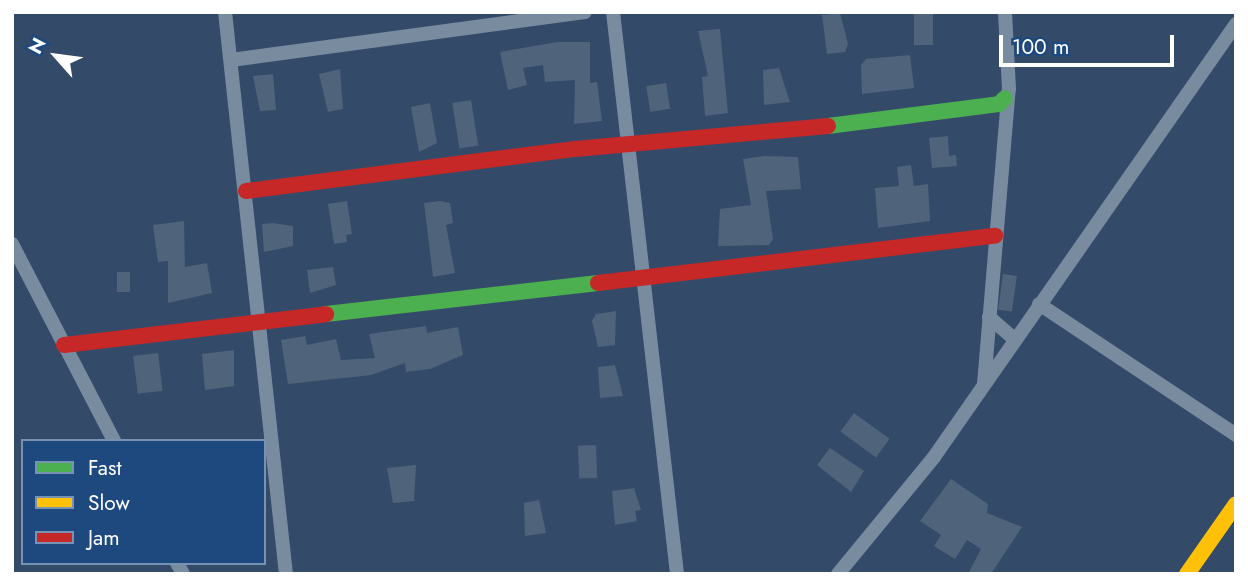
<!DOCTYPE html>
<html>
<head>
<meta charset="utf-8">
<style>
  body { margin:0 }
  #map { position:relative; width:1248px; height:586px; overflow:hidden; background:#334b69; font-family:Jost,sans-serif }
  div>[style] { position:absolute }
  .building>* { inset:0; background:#4f637a; transform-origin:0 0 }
  .street>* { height:14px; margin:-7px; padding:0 7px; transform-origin:7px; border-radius:7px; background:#798b9f }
  .fast>* { height:16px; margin:-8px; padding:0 8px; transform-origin:8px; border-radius:8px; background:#4caf50 }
  .slow>* { height:16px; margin:-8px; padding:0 8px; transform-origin:8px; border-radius:8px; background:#ffc107 }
  .jam>* { height:16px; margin:-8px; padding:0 8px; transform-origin:8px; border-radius:8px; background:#c62828 }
  span { translate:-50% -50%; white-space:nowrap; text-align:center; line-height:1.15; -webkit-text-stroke:6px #1d497f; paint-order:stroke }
  .frame { position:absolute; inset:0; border:14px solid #fff; pointer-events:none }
  .legend { position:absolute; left:21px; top:439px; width:245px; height:126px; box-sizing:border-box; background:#1d497f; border:2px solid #7792b2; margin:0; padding:9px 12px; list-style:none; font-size:21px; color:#fff }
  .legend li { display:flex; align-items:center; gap:14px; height:35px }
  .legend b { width:35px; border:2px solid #7792b2 }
  .north { position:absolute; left:21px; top:21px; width:70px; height:70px; -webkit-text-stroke:5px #1d497f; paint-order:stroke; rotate:298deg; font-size:19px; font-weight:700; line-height:28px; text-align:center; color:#fff }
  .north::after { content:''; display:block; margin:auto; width:24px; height:32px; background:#fff; clip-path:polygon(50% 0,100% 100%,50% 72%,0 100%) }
  .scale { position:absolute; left:999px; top:35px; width:175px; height:32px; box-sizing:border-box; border:4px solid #fff; border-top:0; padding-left:9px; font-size:21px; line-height:24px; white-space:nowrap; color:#fff; -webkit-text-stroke:5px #1d497f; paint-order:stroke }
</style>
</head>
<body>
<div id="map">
  <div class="building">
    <div style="left:914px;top:12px;width:19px;height:33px"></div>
    <div style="clip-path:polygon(840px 13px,848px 44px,845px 52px,827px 54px,822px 15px)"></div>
    <div style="clip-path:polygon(720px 29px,728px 113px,705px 116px,702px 77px,708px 76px,698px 31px)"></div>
    <div style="clip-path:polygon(557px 42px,590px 42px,590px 83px,597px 82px,602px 121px,574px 124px,575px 80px,545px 82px,543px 65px,523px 68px,527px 85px,508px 90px,500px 52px)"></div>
    <div style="clip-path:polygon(910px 55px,914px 88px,862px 94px,861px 65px,866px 59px)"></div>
    <div style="clip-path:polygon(779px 68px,790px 102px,764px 105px,763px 70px)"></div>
    <div style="clip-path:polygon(340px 69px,343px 109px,328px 112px,319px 74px)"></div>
    <div style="clip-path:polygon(273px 74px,276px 110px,260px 111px,253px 76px)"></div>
    <div style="left:666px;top:83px;width:26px;height:20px;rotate:81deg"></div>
    <div style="left:471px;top:100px;width:46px;height:19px;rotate:81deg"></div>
    <div style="clip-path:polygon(430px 103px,437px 143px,419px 152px,411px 107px)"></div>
    <div style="clip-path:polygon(948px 136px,949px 156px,956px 155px,957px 166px,932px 168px,929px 138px)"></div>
    <div style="clip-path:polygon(764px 156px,798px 157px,801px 189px,766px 191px,773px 239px,769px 245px,718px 246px,720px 209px,751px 205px,743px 159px)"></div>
    <div style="clip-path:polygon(911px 165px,914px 186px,928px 184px,930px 221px,878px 228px,875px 188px,899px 186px,897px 167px)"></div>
    <div style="clip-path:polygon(347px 201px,352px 234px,346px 235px,347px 242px,334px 244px,328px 204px)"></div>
    <div style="clip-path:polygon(440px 201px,450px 203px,453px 223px,446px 225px,455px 273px,433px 277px,424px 203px)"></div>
    <div style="clip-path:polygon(184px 221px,185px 267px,207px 263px,212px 293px,168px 303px,168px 261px,158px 262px,153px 225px)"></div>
    <div style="clip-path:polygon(273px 223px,293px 226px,293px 246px,264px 252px,262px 224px)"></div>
    <div style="clip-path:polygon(333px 267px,336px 285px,310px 293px,307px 270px)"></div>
    <div style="left:117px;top:272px;width:13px;height:20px"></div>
    <div style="left:1003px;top:274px;width:14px;height:36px;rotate:8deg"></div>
    <div style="clip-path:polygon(616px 311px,615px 345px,598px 347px,592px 321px,596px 314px)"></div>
    <div style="clip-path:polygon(426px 326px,427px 333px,458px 327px,463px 355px,430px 369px,406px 372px,405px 363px,371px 375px,288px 384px,281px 340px,305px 336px,307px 345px,336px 339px,341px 360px,375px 358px,369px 334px)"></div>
    <div style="clip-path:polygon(234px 350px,234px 386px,205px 390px,202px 354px)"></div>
    <div style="left:158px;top:353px;width:38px;height:25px;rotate:83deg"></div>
    <div style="clip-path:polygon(615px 365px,623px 396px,600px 398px,598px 367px)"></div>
    <div style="left:854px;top:413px;width:44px;height:23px;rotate:36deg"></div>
    <div style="left:596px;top:445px;width:33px;height:18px;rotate:88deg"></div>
    <div style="clip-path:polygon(830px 448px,864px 471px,851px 492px,817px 465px)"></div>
    <div style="clip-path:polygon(416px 465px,414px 501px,393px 503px,387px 468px)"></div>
    <div style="clip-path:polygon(951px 479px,988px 504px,987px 513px,1022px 527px,991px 574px,968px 574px,981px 549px,967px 540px,955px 559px,934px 546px,941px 535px,920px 521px)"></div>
    <div style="clip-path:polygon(634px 488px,641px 510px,635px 511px,637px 521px,615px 525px,612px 491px)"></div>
    <div style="clip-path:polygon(539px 500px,546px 533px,525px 536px,524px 503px)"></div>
  </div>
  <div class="street">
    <div style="left:225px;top:12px;width:565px;rotate:83.81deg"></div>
    <div style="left:613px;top:12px;width:566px;rotate:83.5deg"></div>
    <div style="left:231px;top:60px;width:357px;rotate:-7.7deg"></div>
    <div style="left:12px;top:244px;width:222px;rotate:62.6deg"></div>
    <div style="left:1039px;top:304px;width:237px;rotate:33.6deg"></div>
    <div style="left:989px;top:317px;width:35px;rotate:41deg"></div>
    <div style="left:984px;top:384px;width:296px;rotate:-85.2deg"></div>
    <div style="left:1009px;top:89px;width:77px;rotate:-93deg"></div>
    <div style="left:177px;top:563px;width:13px;rotate:61deg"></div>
    <div style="left:838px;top:574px;width:151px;rotate:-50.6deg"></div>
    <div style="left:934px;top:457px;width:528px;rotate:-55.11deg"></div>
  </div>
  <div class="fast">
    <div style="left:828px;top:126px;width:172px;rotate:-7.3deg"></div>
    <div style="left:999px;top:104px;width:8px;rotate:-45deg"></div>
    <div style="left:326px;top:314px;width:274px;rotate:-6.5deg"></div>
  </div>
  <div class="slow">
    <div style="left:1187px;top:574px;width:85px;rotate:-55deg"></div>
  </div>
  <div class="jam">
    <div style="left:246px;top:191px;width:332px;rotate:-7.3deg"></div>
    <div style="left:575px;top:149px;width:254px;rotate:-5.2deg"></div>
    <div style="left:598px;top:283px;width:400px;rotate:-6.8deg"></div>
    <div style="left:64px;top:345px;width:264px;rotate:-6.7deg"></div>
  </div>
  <div class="frame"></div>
  <ul class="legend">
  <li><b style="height:9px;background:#4caf50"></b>Fast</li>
  <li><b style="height:9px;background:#ffc107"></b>Slow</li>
  <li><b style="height:9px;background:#c62828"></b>Jam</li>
  </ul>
  <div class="north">N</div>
  <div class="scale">100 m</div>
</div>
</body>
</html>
